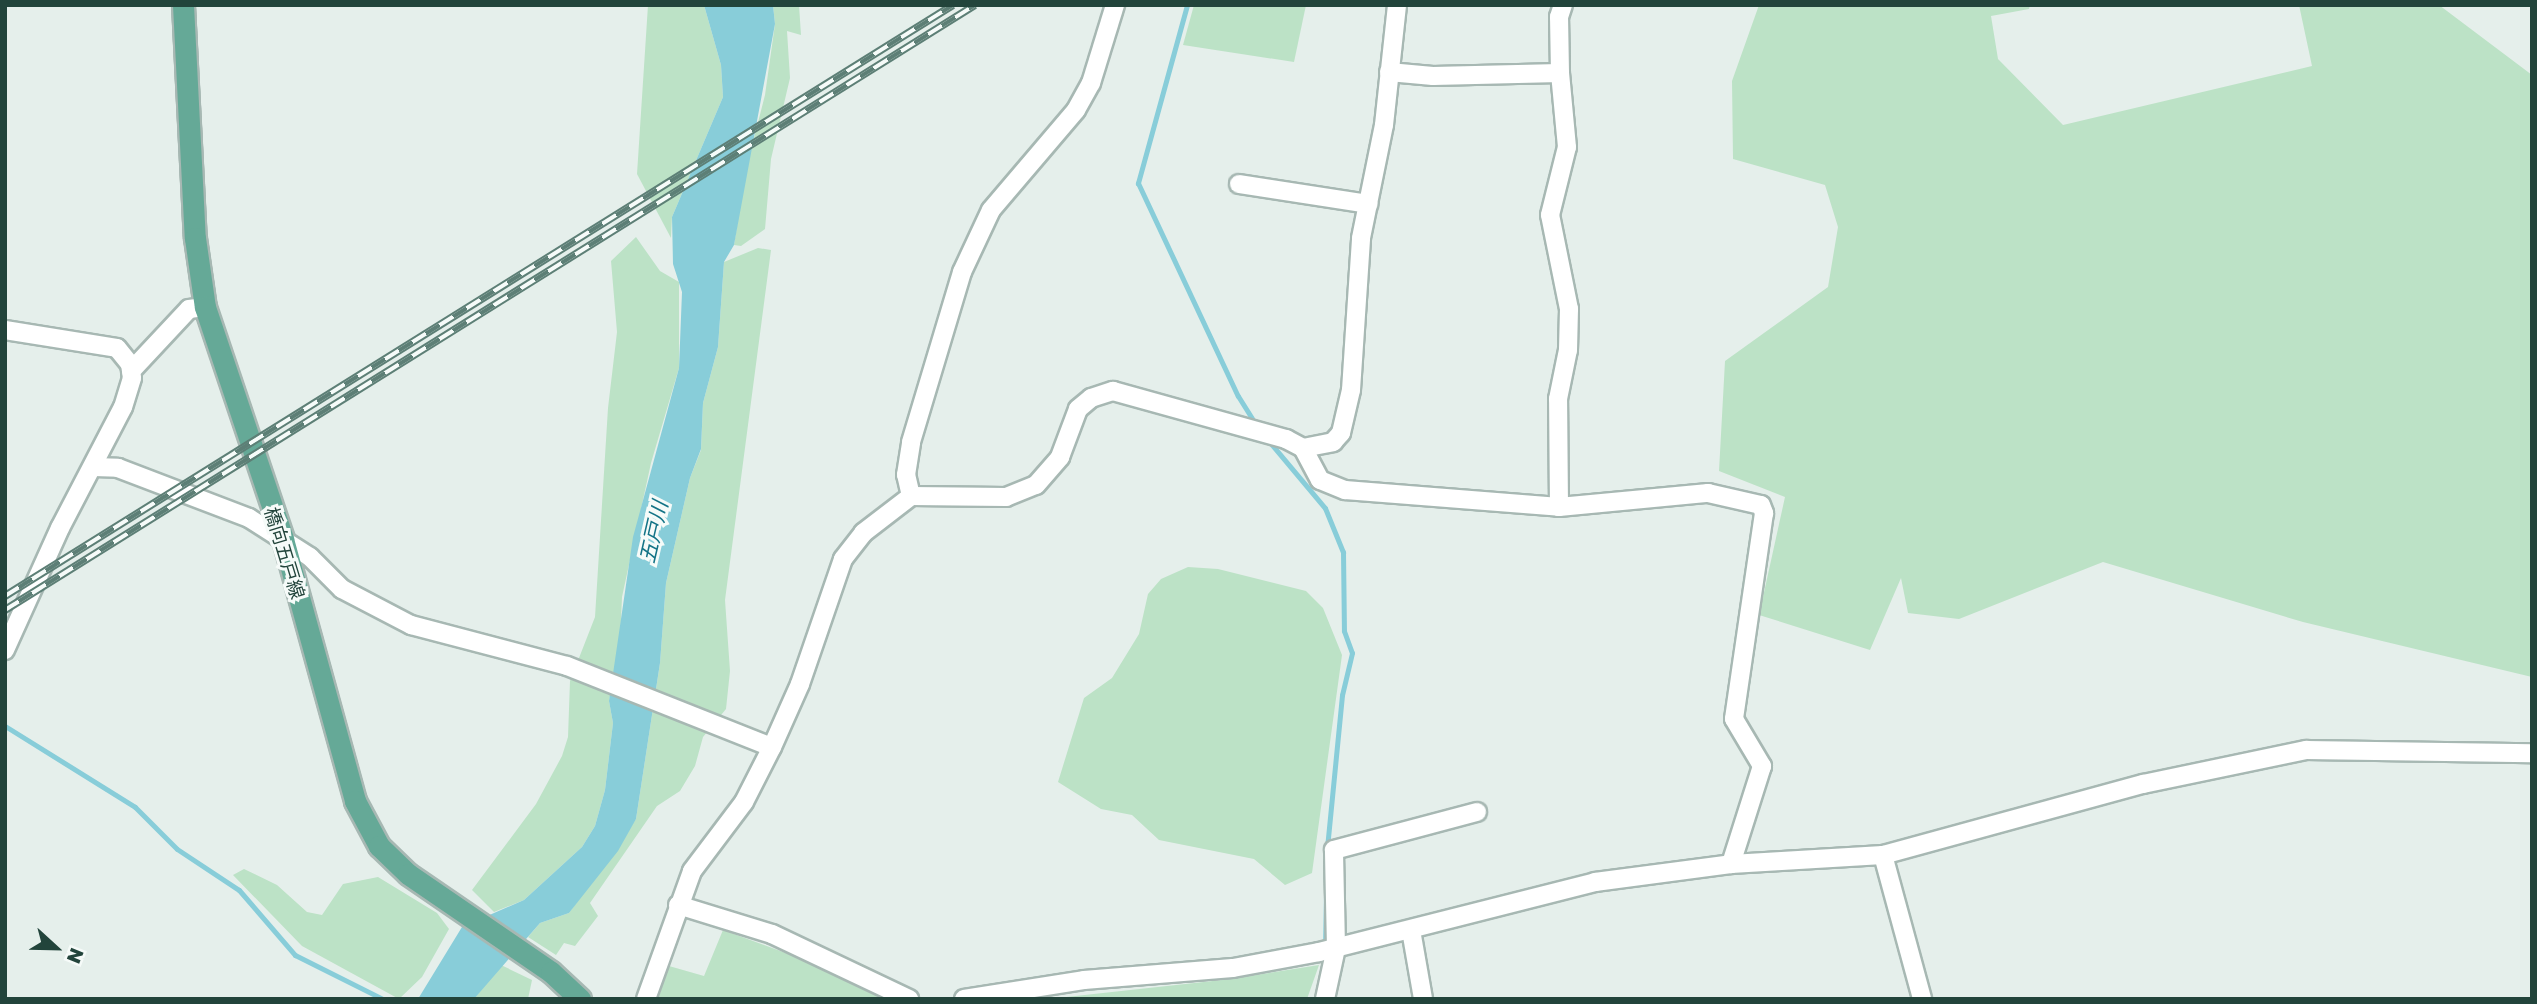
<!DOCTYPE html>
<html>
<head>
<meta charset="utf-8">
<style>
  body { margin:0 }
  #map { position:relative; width:2537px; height:1004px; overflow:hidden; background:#e5efeb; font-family:"Golos Text","Noto Sans JP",sans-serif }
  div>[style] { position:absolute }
  .green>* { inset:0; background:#bce2c6 }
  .water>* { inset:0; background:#88cdd9 }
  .stream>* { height:5px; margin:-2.5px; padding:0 2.5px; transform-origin:2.5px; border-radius:2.5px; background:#88cdd9 }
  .roads { filter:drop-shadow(2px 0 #a7b8b3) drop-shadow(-2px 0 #a7b8b3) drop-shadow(0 2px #a7b8b3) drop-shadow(0 -2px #a7b8b3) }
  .street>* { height:18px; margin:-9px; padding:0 9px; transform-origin:9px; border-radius:9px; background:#fff }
  .primary>* { height:21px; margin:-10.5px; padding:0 10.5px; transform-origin:10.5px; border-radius:10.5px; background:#65a997 }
  .rail>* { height:8px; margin-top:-4px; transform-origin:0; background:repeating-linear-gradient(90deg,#f6fbf9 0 16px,#5d7f76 0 32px); box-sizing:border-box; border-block:2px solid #5d7f76 }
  span { translate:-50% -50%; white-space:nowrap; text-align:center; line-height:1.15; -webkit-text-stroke:6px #f6fbf9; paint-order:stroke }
  .street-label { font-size:19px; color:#22443b }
  .water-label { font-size:21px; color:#147487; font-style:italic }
  .frame { position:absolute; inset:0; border:7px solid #22443b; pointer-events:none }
  .north { position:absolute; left:21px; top:913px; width:70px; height:70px; -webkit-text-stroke:5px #f6fbf9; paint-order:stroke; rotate:112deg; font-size:19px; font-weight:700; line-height:28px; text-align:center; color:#22443b }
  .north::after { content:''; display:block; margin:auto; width:24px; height:32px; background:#22443b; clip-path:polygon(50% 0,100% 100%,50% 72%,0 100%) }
</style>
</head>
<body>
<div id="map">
  <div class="green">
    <div style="clip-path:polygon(648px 5px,704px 5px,721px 65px,723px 97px,672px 217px,671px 238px,637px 174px)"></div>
    <div style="clip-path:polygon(773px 5px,799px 5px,801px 35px,787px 31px,790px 78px,771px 159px,765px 229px,741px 246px,734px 245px,746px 169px,765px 95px,775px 24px)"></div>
    <div style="clip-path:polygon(1194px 5px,1306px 5px,1294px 62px,1183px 45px)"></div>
    <div style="clip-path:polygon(1759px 5px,2030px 5px,2029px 9px,1991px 16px,1998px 59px,2063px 125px,2312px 66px,2299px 5px,2439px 5px,2532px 75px,2532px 677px,2303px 622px,2103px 562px,1959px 619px,1908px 613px,1901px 578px,1870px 650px,1759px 615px,1785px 497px,1719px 471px,1725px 361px,1828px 287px,1838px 227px,1825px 185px,1733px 159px,1732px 81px)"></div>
    <div style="clip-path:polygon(636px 237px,660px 271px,679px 282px,679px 368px,651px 463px,622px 597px,620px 644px,609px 701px,613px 723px,605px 790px,595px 826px,582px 847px,524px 900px,494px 912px,472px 890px,536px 804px,562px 756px,568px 737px,570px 681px,595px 617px,608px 408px,617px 332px,611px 261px)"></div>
    <div style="clip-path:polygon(758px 248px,771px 250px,725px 600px,730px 671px,726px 709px,703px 737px,695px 766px,680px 791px,657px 806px,590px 903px,598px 916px,575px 946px,564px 943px,556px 955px,528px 937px,540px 923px,569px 913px,636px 819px,660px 663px,666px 583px,690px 478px,701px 450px,703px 403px,718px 347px,724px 262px)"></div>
    <div style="clip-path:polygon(1188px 567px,1218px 569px,1306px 591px,1323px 608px,1342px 655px,1312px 873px,1285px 885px,1254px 859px,1159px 840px,1132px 815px,1101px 809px,1058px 782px,1084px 698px,1112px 678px,1139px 634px,1148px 594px,1161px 579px)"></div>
    <div style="clip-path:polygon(244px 869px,277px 885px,307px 912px,322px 915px,343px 884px,378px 877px,437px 913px,449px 929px,422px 977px,399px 999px,302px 946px,233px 875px)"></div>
    <div style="clip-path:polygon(723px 930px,835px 971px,883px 999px,658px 999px,669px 966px,704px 976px)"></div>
    <div style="clip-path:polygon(501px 965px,532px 980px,528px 999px,474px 999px)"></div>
    <div style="clip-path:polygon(1319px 965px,1307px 999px,1048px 999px,1231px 979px)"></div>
  </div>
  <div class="water">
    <div style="clip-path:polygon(704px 5px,773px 5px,775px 24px,734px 245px,724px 262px,718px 347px,703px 403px,701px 449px,690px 478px,666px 583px,660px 663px,636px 819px,618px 851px,569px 913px,540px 923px,474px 999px,418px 999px,462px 927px,524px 900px,582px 847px,595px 826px,605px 790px,613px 723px,609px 701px,633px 537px,679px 368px,682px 292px,673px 264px,672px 217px,723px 97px,721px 65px)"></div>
  </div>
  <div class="stream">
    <div style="left:1187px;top:5px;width:185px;rotate:105.4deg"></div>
    <div style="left:1138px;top:183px;width:235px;rotate:64.9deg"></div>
    <div style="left:1238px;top:396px;width:36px;rotate:58deg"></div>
    <div style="left:1267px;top:439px;width:90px;rotate:50deg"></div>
    <div style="left:1325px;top:508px;width:48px;rotate:67.8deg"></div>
    <div style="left:1343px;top:552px;width:79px;rotate:89.3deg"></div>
    <div style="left:1344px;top:631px;width:23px;rotate:70deg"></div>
    <div style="left:1352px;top:653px;width:43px;rotate:103.4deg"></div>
    <div style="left:1342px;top:695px;width:155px;rotate:95.6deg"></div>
    <div style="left:5px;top:726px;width:153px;rotate:31.9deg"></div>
    <div style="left:135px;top:807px;width:59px;rotate:45deg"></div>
    <div style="left:177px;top:849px;width:74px;rotate:33.5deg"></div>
    <div style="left:239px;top:890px;width:86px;rotate:49.3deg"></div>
    <div style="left:295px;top:955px;width:98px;rotate:26.6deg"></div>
    <div style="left:1325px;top:947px;width:50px;rotate:-88.9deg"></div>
    <div style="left:1316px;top:999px;width:11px;rotate:-75deg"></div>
  </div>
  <div class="roads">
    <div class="street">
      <div style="left:1389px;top:72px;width:44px;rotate:5.2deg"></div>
      <div style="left:1433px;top:76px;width:127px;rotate:-1.4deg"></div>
      <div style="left:1239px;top:184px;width:131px;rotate:8.8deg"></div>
      <div style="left:5px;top:330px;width:113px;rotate:9.1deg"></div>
      <div style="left:117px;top:348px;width:21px;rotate:51deg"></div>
      <div style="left:130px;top:364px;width:14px;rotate:82deg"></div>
      <div style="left:132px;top:378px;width:30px;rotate:107deg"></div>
      <div style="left:123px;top:407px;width:136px;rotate:117.5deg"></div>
      <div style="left:60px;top:528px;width:134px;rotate:114.3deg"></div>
      <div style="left:131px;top:371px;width:85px;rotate:-46.9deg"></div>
      <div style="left:189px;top:309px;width:16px;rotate:-7deg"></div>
      <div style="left:1303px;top:448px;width:36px;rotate:62deg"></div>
      <div style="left:1320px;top:480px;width:27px;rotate:22deg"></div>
      <div style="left:1345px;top:490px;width:215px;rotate:4.5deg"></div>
      <div style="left:1559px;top:507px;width:150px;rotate:-5.4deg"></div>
      <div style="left:1708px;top:493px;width:54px;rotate:12.8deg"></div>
      <div style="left:1761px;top:505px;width:9px;rotate:69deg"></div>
      <div style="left:1764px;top:513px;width:208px;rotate:98.3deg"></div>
      <div style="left:1734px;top:719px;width:55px;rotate:59.2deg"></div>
      <div style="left:1762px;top:766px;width:103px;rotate:107.6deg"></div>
      <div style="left:94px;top:467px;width:24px;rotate:2deg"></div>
      <div style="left:118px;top:468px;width:140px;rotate:20.9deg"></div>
      <div style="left:249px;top:518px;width:72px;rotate:32.6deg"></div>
      <div style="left:310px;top:557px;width:45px;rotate:45deg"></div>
      <div style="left:342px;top:589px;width:78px;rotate:27.6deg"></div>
      <div style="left:411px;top:625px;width:161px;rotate:14.7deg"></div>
      <div style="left:567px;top:666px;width:220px;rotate:21.6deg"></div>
      <div style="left:911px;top:496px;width:22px;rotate:-103deg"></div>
      <div style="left:906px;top:475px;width:33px;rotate:-81deg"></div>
      <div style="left:911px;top:442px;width:177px;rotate:-73.3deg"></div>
      <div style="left:962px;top:272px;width:68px;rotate:-64.9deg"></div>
      <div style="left:991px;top:210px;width:131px;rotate:-49.6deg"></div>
      <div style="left:1076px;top:110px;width:31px;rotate:-61deg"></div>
      <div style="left:1091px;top:83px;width:82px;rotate:-72.9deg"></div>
      <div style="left:1559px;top:507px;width:108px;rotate:-90.5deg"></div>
      <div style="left:1558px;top:399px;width:50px;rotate:-78.5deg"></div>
      <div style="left:1568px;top:350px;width:41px;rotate:-88.6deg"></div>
      <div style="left:1569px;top:309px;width:96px;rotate:-101.4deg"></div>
      <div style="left:1550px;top:215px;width:70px;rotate:-76deg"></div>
      <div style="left:1567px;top:147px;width:74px;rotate:-95.4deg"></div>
      <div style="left:1560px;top:73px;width:56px;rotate:-91deg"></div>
      <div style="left:1559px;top:17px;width:13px;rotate:-72deg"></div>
      <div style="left:1883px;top:855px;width:149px;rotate:74.8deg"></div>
      <div style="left:678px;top:905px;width:98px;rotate:17.1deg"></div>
      <div style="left:772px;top:934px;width:152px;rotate:25.4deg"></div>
      <div style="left:1411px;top:930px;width:70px;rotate:80.1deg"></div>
      <div style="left:646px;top:999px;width:136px;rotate:-70.2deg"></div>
      <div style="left:692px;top:871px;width:86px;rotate:-53deg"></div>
      <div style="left:744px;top:802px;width:62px;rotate:-63deg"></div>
      <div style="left:772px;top:747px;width:69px;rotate:-66deg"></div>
      <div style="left:800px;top:684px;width:132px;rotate:-71deg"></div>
      <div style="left:843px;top:559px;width:33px;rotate:-52deg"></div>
      <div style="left:863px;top:533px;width:61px;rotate:-37.6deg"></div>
      <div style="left:911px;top:496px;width:95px;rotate:0.6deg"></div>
      <div style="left:1006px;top:497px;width:32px;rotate:-22deg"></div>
      <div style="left:1036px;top:485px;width:37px;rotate:-49deg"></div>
      <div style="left:1060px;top:457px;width:51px;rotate:-69.4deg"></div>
      <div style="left:1078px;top:409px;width:17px;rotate:-40deg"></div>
      <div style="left:1091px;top:398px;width:23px;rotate:-18deg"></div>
      <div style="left:1113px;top:391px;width:180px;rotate:15.5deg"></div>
      <div style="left:1286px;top:439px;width:19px;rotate:28deg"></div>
      <div style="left:1303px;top:448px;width:31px;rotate:-11deg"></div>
      <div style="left:1333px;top:442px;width:12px;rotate:-48deg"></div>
      <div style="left:1341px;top:433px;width:44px;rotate:-76.9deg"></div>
      <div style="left:1351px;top:390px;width:152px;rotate:-86.2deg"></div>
      <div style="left:1361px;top:238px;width:115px;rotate:-78.5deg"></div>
      <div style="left:1384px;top:125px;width:121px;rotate:-83.8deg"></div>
      <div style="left:964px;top:999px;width:121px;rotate:-9deg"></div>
      <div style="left:1084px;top:980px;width:149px;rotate:-4.6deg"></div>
      <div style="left:1233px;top:968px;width:87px;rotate:-10.5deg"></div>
      <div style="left:1319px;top:952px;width:285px;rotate:-14.2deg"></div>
      <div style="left:1595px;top:882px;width:137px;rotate:-7.5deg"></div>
      <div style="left:1731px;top:864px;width:152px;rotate:-3.4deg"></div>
      <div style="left:1883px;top:855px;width:270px;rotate:-15.3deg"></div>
      <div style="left:2143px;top:784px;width:167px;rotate:-11.8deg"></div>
      <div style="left:2306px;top:750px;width:226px;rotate:0.8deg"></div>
      <div style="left:1325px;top:999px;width:52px;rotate:-77.8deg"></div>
      <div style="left:1336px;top:948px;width:98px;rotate:-91.2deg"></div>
      <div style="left:1334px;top:850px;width:148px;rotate:-14.9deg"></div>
    </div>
    <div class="primary">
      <div style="left:183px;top:5px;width:233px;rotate:87.1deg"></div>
      <div style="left:195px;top:238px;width:70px;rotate:81.8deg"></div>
      <div style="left:205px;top:307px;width:245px;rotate:71.4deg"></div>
      <div style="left:283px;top:539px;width:272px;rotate:74.6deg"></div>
      <div style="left:355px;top:801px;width:51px;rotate:61.9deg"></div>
      <div style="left:379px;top:846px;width:40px;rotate:44deg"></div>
      <div style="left:408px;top:874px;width:173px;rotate:34.4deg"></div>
      <div style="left:551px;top:972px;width:40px;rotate:43deg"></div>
    </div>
  </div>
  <div class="rail">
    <div style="left:5px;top:596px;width:1117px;rotate:-31.94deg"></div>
    <div style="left:5px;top:610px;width:1143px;rotate:-31.95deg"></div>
  </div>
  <div class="street-label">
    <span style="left:285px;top:553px;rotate:73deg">橋向五戸線</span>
  </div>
  <div class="water-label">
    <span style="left:653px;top:532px;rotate:-77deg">五戸川</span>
  </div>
  <div class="frame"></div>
  <div class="north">N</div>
</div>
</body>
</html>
